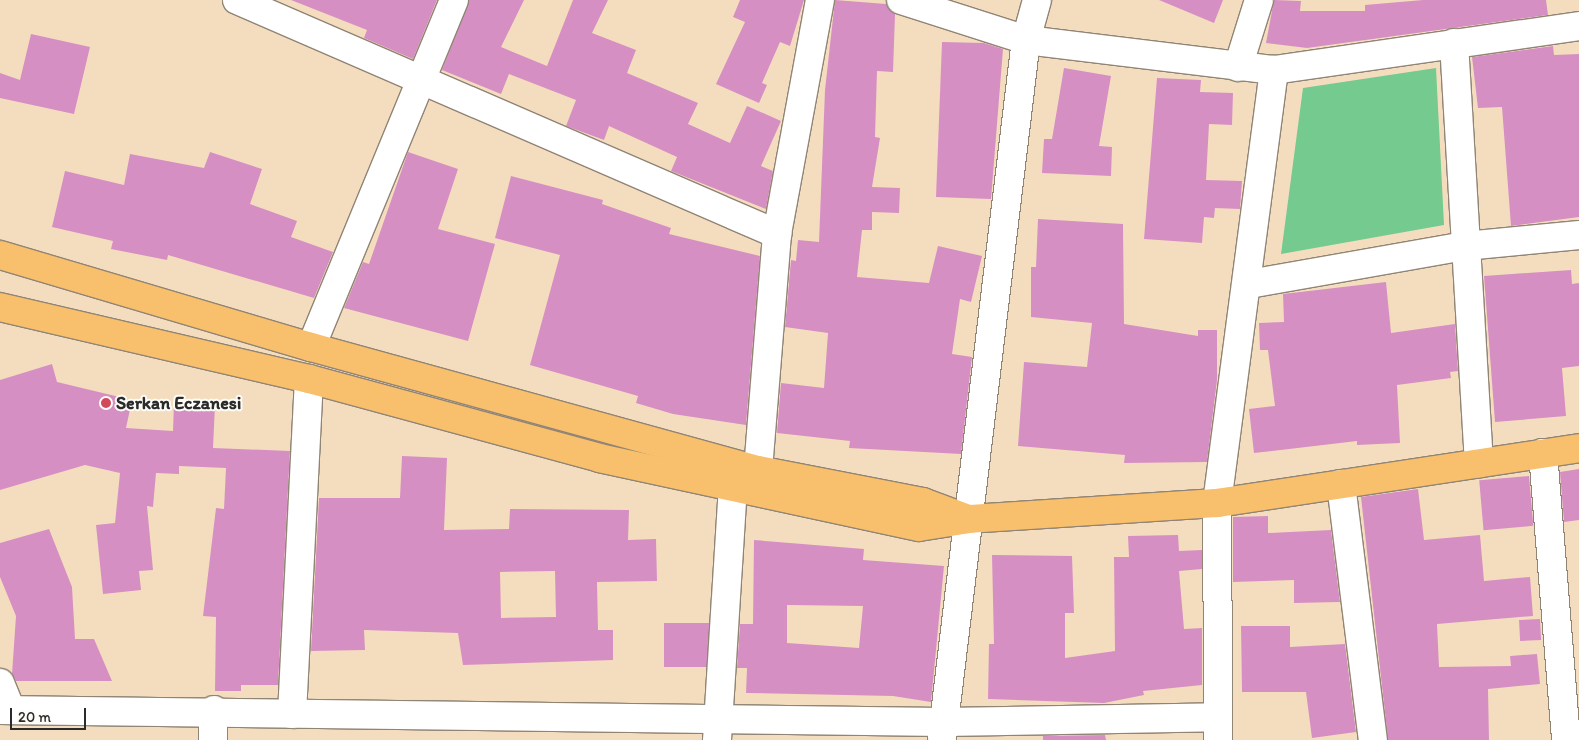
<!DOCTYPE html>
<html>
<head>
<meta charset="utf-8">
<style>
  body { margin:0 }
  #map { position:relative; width:1579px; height:740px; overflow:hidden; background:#f4ddbf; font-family:Itim,sans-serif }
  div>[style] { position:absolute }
  .green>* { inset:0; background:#74ca8f }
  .building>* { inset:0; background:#d68fc3; transform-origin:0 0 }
  .roads { filter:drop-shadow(1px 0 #908475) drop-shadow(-1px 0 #908475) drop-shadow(0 1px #908475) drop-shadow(0 -1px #908475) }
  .minor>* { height:28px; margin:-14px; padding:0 14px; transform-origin:14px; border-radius:14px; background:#fff }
  .major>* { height:28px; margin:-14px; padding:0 14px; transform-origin:14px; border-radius:14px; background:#f8bf6c }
  .dots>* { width:14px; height:14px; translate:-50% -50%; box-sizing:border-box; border:2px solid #fdfcf7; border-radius:50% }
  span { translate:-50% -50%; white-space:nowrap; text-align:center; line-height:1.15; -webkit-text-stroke:4px #fdfcf7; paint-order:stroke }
  .poi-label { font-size:18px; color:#2b2b2b; font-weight:700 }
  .left { translate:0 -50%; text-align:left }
  .scale { position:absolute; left:10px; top:708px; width:76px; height:22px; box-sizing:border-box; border:2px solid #2b2b2b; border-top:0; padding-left:6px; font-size:15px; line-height:18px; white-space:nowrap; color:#2b2b2b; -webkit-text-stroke:4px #fdfcf7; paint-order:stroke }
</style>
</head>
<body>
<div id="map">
  <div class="green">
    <div style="clip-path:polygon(1436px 68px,1444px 225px,1281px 254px,1303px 88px)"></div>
  </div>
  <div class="building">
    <div style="clip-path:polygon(291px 0,437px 0,413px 59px,364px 38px,367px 30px)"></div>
    <div style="clip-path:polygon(469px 0,524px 0,501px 47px,547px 66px,573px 0,608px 0,592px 33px,636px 50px,627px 73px,698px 103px,688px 124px,730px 143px,747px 106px,781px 121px,761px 166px,773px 171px,766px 209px,671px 171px,677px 157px,609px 126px,604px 140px,566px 126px,576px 100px,509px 74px,501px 94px,442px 70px)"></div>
    <div style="clip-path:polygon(740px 0,804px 0,790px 46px,780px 42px,762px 83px,767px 85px,759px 103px,716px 84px,745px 22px,733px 17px)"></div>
    <div style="clip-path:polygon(835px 0,886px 4px,895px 14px,893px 72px,877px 71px,875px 137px,880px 138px,872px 187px,900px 188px,899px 213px,872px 212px,872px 230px,862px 230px,857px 277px,929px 283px,938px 246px,982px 256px,971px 302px,960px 299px,952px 354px,972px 357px,961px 454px,849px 448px,850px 441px,777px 433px,781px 383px,824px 388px,828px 333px,785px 327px,791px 260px,796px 261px,798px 240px,819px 242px,825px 90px)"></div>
    <div style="clip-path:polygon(1159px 0,1223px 0,1214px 23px)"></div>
    <div style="clip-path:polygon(1274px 0,1301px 1px,1300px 11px,1365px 11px,1365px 5px,1423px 0,1546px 0,1548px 15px,1307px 48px,1266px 43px)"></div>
    <div style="clip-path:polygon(31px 34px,90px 47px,74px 114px,0 98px,0 73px,20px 80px)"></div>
    <div style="clip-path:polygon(942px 42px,984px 43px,1003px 49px,991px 199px,936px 197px)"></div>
    <div style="clip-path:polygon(1553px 46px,1554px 55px,1579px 54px,1579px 217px,1511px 226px,1502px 107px,1478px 108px,1472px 57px)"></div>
    <div style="clip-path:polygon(1064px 68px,1111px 76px,1099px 146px,1112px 147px,1111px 176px,1042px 173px,1044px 139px,1052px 139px)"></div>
    <div style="clip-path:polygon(1157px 78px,1201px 80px,1200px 92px,1233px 93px,1232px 125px,1209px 124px,1206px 180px,1242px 181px,1240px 209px,1215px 208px,1214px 218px,1204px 217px,1202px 243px,1144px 239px)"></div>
    <div style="clip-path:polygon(210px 152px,262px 169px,250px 204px,297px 221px,291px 237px,333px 252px,314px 298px,168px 255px,167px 260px,111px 249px,113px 241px,52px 227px,65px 171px,124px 185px,130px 154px,204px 168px)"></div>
    <div style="clip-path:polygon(408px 152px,458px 169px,438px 229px,495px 244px,468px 341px,344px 308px,363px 262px,369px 264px)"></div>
    <div style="clip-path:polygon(511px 176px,603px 200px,602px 204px,671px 228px,669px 234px,760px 256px,746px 425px,673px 414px,636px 403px,638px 396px,530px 365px,560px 255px,495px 238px)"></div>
    <div style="clip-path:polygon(1038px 219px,1123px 224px,1124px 324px,1198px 336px,1198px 330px,1217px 330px,1217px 380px,1207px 462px,1124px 463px,1125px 455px,1018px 446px,1024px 362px,1087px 367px,1092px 323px,1031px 317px,1031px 267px,1036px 267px)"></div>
    <div style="clip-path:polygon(1571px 270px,1572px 284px,1579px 283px,1579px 366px,1562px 368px,1566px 416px,1495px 422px,1484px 276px)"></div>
    <div style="clip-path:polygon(1386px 282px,1391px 333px,1455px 324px,1458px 371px,1450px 372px,1451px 378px,1397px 385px,1400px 443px,1357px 445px,1357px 441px,1254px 453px,1249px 409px,1275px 406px,1268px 350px,1260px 350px,1259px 323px,1284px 322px,1283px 294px)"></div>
    <div style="clip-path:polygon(52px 364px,57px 382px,132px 400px,126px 428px,173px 431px,174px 403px,215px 405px,213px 448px,290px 451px,278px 685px,241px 685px,241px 691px,215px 691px,216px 617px,203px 616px,216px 508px,224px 509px,226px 468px,179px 466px,179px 474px,156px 473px,153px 507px,147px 506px,153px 570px,139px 571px,141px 590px,103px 594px,96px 525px,115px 523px,120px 473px,85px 465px,0 490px,0 380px)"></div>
    <div style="clip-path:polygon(evenodd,402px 456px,447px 458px,444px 530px,509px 529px,510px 509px,629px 510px,628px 540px,656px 539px,657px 581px,597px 582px,598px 630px,613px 630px,613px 660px,463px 665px,458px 633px,364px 630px,365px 650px,311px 651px,319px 498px,400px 498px,402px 456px,555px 571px,556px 617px,501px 618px,500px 572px,555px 571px)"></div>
    <div style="clip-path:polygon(1579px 469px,1579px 520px,1564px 522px,1560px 472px)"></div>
    <div style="left:1529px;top:476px;width:50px;height:50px;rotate:85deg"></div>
    <div style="clip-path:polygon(1418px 489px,1424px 540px,1480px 535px,1484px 581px,1530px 577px,1533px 616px,1437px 624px,1439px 667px,1511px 666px,1510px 656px,1537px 654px,1540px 684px,1488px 689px,1489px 740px,1388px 740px,1361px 497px)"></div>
    <div style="clip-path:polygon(1268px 516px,1268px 533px,1331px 530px,1340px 602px,1294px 603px,1294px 580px,1233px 582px,1233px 517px)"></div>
    <div style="clip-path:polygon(49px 529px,72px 587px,75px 639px,94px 639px,112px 681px,16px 681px,12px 674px,16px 616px,0 577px,0 543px)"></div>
    <div style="clip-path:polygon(1178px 535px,1179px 551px,1202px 550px,1202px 569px,1179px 571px,1184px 629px,1202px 628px,1202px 685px,1143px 691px,1144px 695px,1104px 703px,988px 699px,989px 644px,994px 644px,992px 555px,1072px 556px,1074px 613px,1065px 613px,1065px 658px,1115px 651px,1114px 557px,1129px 557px,1128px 536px)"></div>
    <div style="clip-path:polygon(evenodd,754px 540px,864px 549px,863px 560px,944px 566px,931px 702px,893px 696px,746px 693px,747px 668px,737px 668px,740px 624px,753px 624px,754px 540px,787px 605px,863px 606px,859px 648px,787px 643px,787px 605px)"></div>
    <div style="left:1540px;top:619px;width:21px;height:21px;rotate:87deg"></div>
    <div style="left:664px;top:623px;width:45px;height:44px"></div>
    <div style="clip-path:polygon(1241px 626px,1290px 626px,1290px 647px,1345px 644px,1356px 732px,1312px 738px,1306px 692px,1242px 692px)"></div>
    <div style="clip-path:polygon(1105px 735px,1106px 740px,1043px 740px,1043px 736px)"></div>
  </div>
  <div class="roads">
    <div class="minor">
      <div style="left:237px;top:0;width:589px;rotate:23.43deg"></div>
      <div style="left:901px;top:0;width:131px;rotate:17.7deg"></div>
      <div style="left:1026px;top:40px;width:250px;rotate:6.9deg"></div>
      <div style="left:1274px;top:70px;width:308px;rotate:-8.2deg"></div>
      <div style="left:1454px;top:43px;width:421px;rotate:86.6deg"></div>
      <div style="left:1238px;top:67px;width:70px;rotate:-72.6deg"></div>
      <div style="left:1249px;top:284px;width:219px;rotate:-10deg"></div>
      <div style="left:1465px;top:246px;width:115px;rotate:-5.5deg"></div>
      <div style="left:311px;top:347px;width:375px;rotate:-67.6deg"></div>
      <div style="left:1543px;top:453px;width:288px;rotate:85.4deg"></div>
      <div style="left:758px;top:470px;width:237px;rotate:-85.4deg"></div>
      <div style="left:777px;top:234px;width:238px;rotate:-79.6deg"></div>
      <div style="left:1341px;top:484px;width:258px;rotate:82.9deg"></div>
      <div style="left:0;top:683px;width:29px;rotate:68deg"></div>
      <div style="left:0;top:710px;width:943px;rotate:0.73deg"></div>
      <div style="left:943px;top:722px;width:275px;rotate:-1deg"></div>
      <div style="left:292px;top:714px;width:335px;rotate:-87.1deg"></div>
      <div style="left:942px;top:739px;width:704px;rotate:-83.15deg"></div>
      <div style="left:1026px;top:40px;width:41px;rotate:-74.6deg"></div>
      <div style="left:213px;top:740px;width:30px;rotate:-88deg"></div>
      <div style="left:717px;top:740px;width:253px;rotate:-86.4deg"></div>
      <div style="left:1218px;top:740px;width:237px;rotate:-90.2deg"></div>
      <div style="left:1217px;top:503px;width:437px;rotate:-82.5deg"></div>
    </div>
    <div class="major">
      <div style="left:0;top:255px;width:324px;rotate:16.5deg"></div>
      <div style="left:311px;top:347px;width:464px;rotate:15.4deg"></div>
      <div style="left:758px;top:470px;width:168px;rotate:11deg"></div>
      <div style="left:923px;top:502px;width:48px;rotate:20.7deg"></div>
      <div style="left:0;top:307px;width:317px;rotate:13.1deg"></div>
      <div style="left:309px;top:379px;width:301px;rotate:15.2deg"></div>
      <div style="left:599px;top:458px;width:327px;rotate:12.2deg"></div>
      <div style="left:919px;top:527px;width:51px;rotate:-9.1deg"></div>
      <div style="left:969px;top:519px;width:249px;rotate:-3.7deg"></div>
      <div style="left:1217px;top:503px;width:366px;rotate:-8.6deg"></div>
    </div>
  </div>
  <div class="dots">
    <div style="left:106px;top:403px;background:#d1495b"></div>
  </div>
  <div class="poi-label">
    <span class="left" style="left:116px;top:403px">Serkan Eczanesi</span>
  </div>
  <div class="scale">20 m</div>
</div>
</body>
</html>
